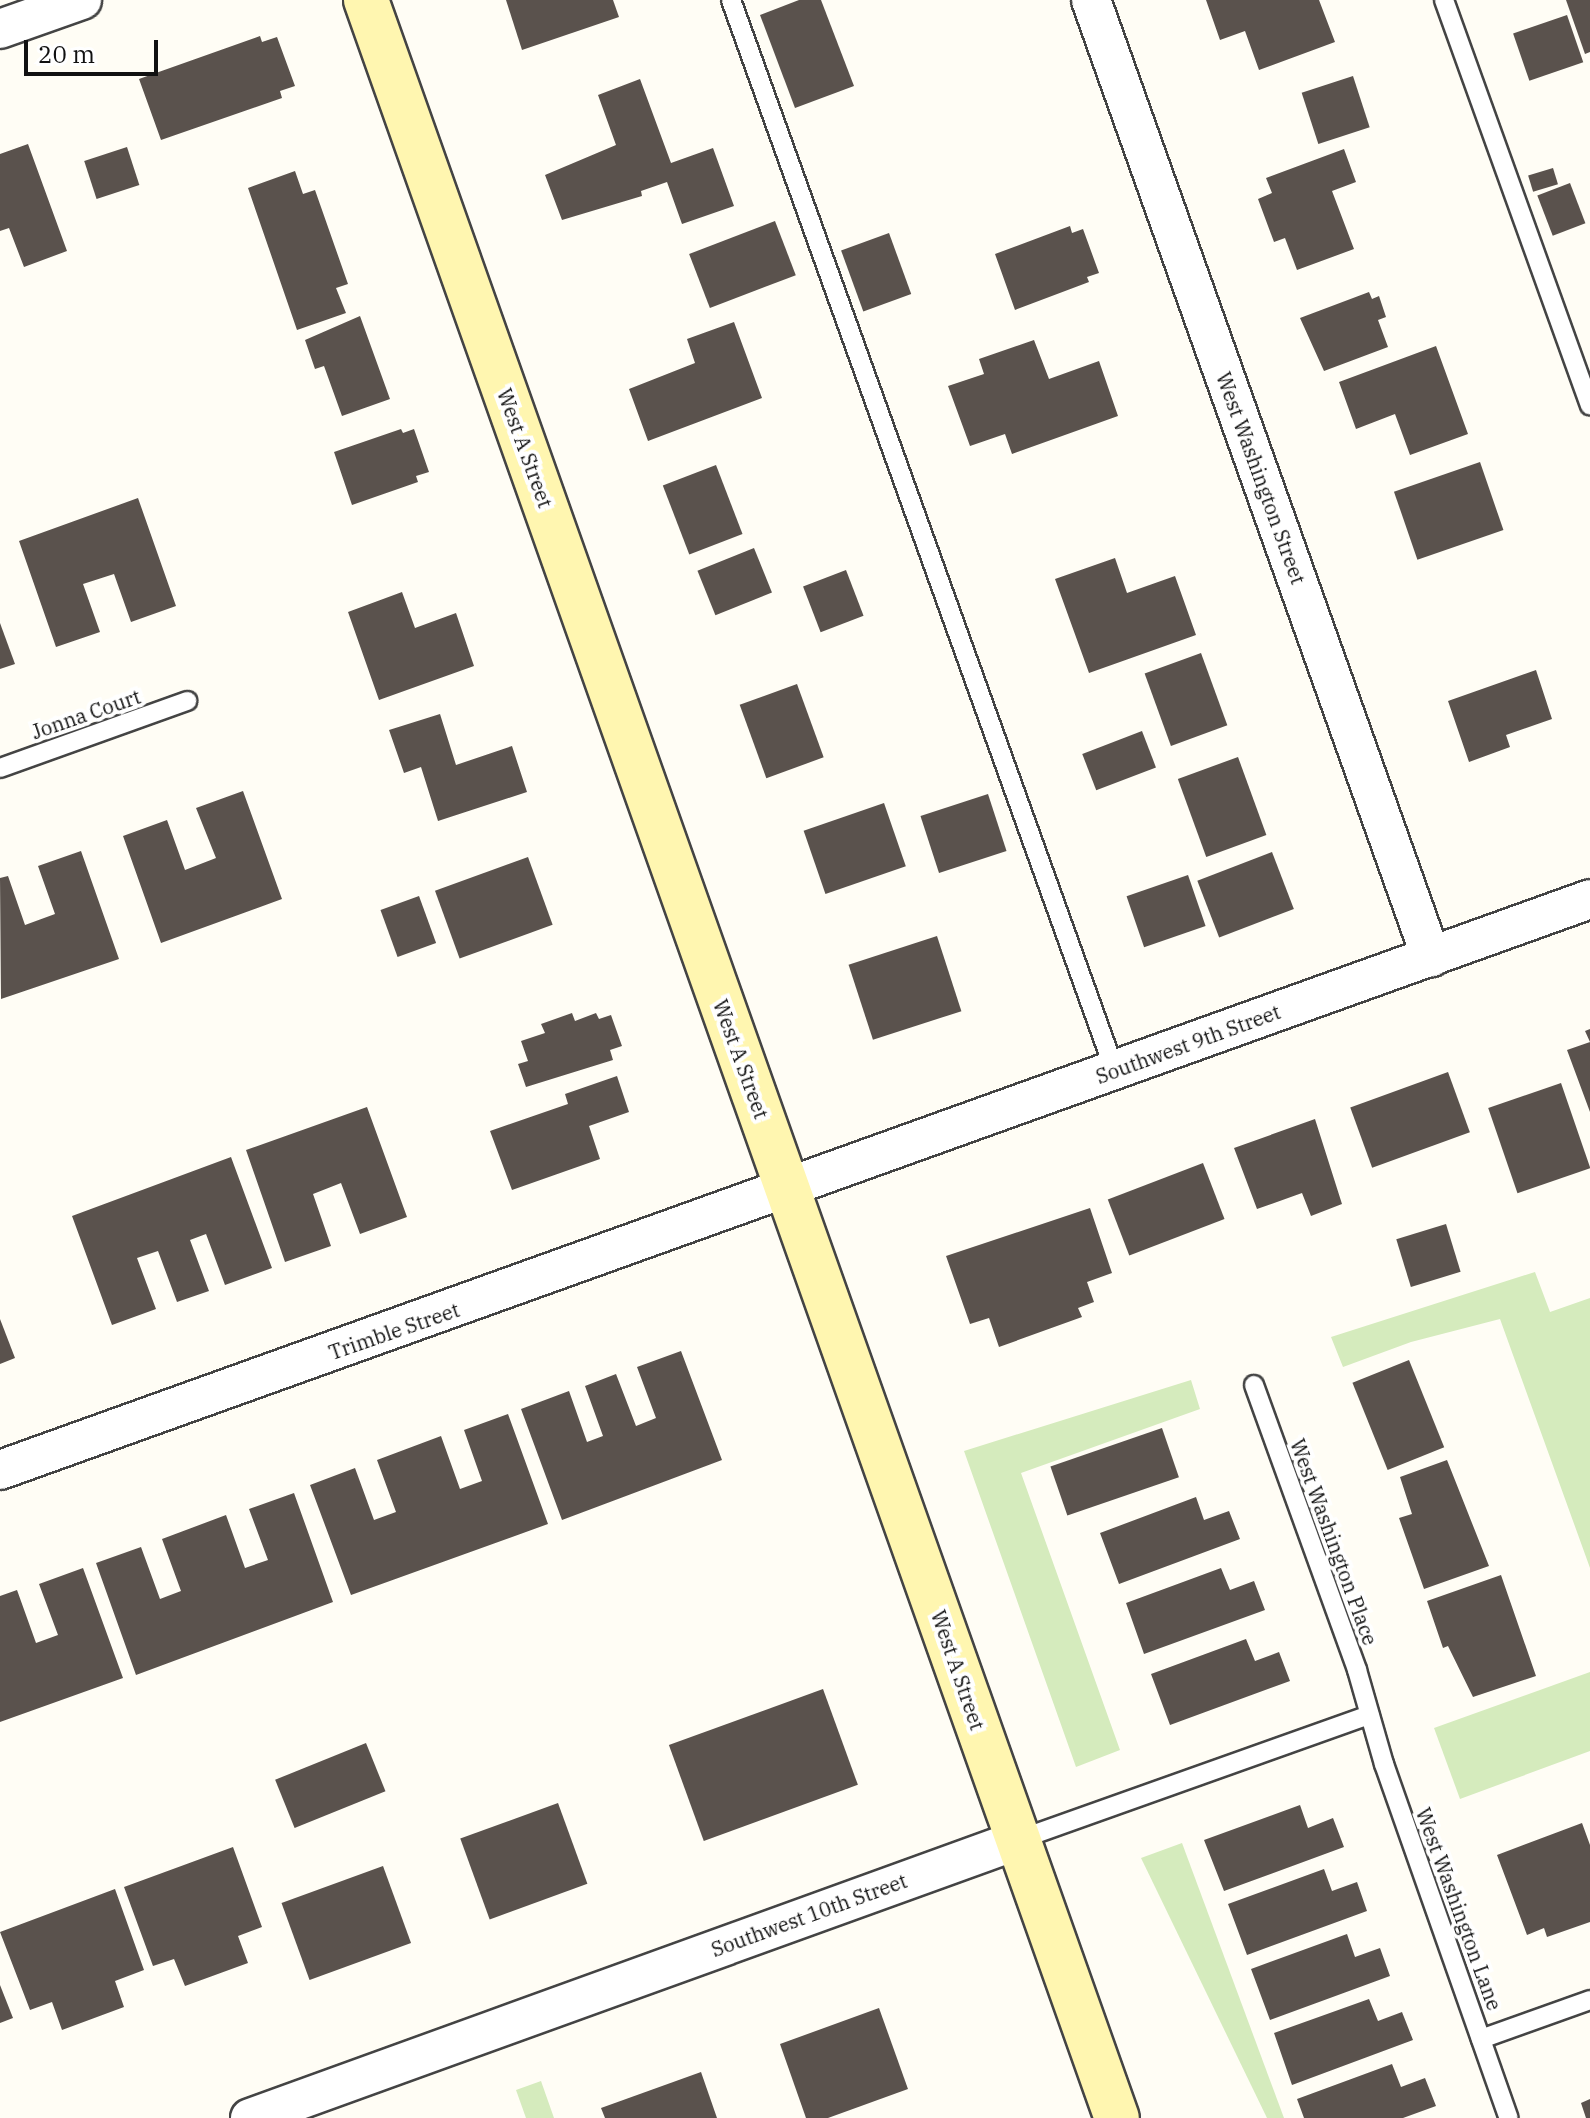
<!DOCTYPE html>
<html>
<head>
<meta charset="utf-8">
<style>
  body { margin:0 }
  #map { position:relative; width:1590px; height:2118px; overflow:hidden; background:#fffdf5; font-family:"IBM Plex Serif",serif }
  div>[style] { position:absolute }
  .green>* { inset:0; background:#d5ebbd }
  .building>* { inset:0; background:#5a524d; transform-origin:0 0 }
  .roads { filter:drop-shadow(2px 0 #444) drop-shadow(-2px 0 #444) drop-shadow(0 2px #444) drop-shadow(0 -2px #444) }
  .lane>* { height:18px; margin:-9px; padding:0 9px; transform-origin:9px; border-radius:9px; background:#fff }
  .street>* { height:38px; margin:-19px; padding:0 19px; transform-origin:19px; border-radius:19px; background:#fff }
  .secondary>* { height:44px; margin:-22px; padding:0 22px; transform-origin:22px; border-radius:22px; background:#fff6b0 }
  span { translate:-50% -50%; white-space:nowrap; text-align:center; line-height:1.15; -webkit-text-stroke:8px #fff; paint-order:stroke }
  .street-label { font-size:20px; color:#111 }
  .scale { position:absolute; left:24px; top:40px; width:134px; height:36px; box-sizing:border-box; border:4px solid #111; border-top:0; padding-left:10px; font-size:24px; line-height:28px; white-space:nowrap; color:#111; -webkit-text-stroke:6px #fff; paint-order:stroke }
</style>
</head>
<body>
<div id="map">
  <div class="green">
    <div style="clip-path:polygon(1535px 1272px,1550px 1312px,1590px 1298px,1590px 1568px,1500px 1319px,1411px 1342px,1343px 1367px,1331px 1337px)"></div>
    <div style="clip-path:polygon(1191px 1380px,1200px 1409px,1021px 1473px,1120px 1750px,1076px 1767px,964px 1451px)"></div>
    <div style="clip-path:polygon(1590px 1672px,1590px 1751px,1460px 1799px,1434px 1728px)"></div>
    <div style="clip-path:polygon(1182px 1843px,1284px 2118px,1267px 2118px,1141px 1858px)"></div>
    <div style="clip-path:polygon(541px 2081px,554px 2118px,526px 2118px,516px 2090px)"></div>
  </div>
  <div class="building">
    <div style="clip-path:polygon(506px 0,613px 0,619px 17px,522px 50px)"></div>
    <div style="clip-path:polygon(799px 0,821px 0,854px 86px,795px 108px,760px 15px)"></div>
    <div style="clip-path:polygon(1206px 0,1319px 0,1335px 42px,1259px 70px,1245px 31px,1220px 40px)"></div>
    <div style="clip-path:polygon(1566px 0,1590px 0,1590px 52px,1585px 54px)"></div>
    <div style="left:1567px;top:15px;width:50px;height:57px;rotate:71deg"></div>
    <div style="clip-path:polygon(260px 36px,262px 42px,277px 37px,295px 86px,280px 91px,282px 98px,161px 140px,139px 79px)"></div>
    <div style="left:1353px;top:76px;width:54px;height:54px;rotate:72deg"></div>
    <div style="clip-path:polygon(640px 79px,671px 163px,713px 148px,734px 206px,682px 224px,667px 182px,641px 191px,642px 196px,562px 220px,545px 175px,616px 145px,598px 95px)"></div>
    <div style="clip-path:polygon(28px 144px,67px 251px,24px 267px,9px 228px,0 231px,0 154px)"></div>
    <div style="left:127px;top:147px;width:40px;height:45px;rotate:72deg"></div>
    <div style="clip-path:polygon(1344px 149px,1356px 182px,1332px 191px,1354px 249px,1297px 270px,1285px 238px,1274px 242px,1258px 199px,1272px 193px,1266px 178px)"></div>
    <div style="left:1553px;top:168px;width:17px;height:26px;rotate:73deg"></div>
    <div style="clip-path:polygon(295px 171px,303px 194px,315px 190px,348px 284px,336px 288px,346px 313px,297px 330px,248px 188px)"></div>
    <div style="left:1570px;top:183px;width:43px;height:35px;rotate:69deg"></div>
    <div style="left:775px;top:221px;width:58px;height:92px;rotate:69deg"></div>
    <div style="clip-path:polygon(1070px 226px,1072px 233px,1083px 229px,1099px 273px,1087px 277px,1089px 282px,1015px 310px,995px 254px)"></div>
    <div style="left:889px;top:233px;width:65px;height:51px;rotate:70deg"></div>
    <div style="clip-path:polygon(1369px 292px,1372px 299px,1379px 296px,1386px 317px,1378px 320px,1388px 347px,1324px 371px,1300px 318px)"></div>
    <div style="clip-path:polygon(360px 316px,390px 399px,342px 416px,324px 366px,315px 369px,305px 340px)"></div>
    <div style="clip-path:polygon(734px 322px,762px 398px,648px 441px,629px 389px,695px 363px,687px 339px)"></div>
    <div style="clip-path:polygon(1034px 340px,1049px 379px,1099px 361px,1118px 416px,1012px 454px,1005px 434px,970px 446px,948px 386px,984px 374px,979px 359px)"></div>
    <div style="clip-path:polygon(1436px 346px,1468px 434px,1410px 455px,1395px 414px,1356px 429px,1339px 382px)"></div>
    <div style="clip-path:polygon(401px 429px,403px 433px,414px 429px,429px 472px,416px 476px,418px 482px,352px 505px,334px 452px)"></div>
    <div style="left:1480px;top:462px;width:72px;height:91px;rotate:71deg"></div>
    <div style="left:716px;top:465px;width:74px;height:57px;rotate:69deg"></div>
    <div style="clip-path:polygon(138px 498px,176px 606px,131px 622px,114px 574px,83px 584px,100px 632px,56px 647px,19px 541px)"></div>
    <div style="left:754px;top:548px;width:48px;height:61px;rotate:68deg"></div>
    <div style="clip-path:polygon(1115px 558px,1127px 593px,1175px 576px,1196px 635px,1089px 673px,1055px 579px)"></div>
    <div style="left:846px;top:570px;width:49px;height:46px;rotate:69deg"></div>
    <div style="clip-path:polygon(402px 592px,415px 628px,456px 613px,474px 666px,379px 700px,348px 612px)"></div>
    <div style="clip-path:polygon(0 623px,15px 664px,0 669px)"></div>
    <div style="left:1201px;top:653px;width:77px;height:60px;rotate:70deg"></div>
    <div style="clip-path:polygon(1536px 670px,1552px 719px,1506px 735px,1510px 747px,1469px 762px,1448px 701px)"></div>
    <div style="left:797px;top:684px;width:78px;height:61px;rotate:70deg"></div>
    <div style="clip-path:polygon(440px 714px,456px 765px,512px 746px,527px 792px,438px 821px,421px 767px,404px 773px,389px 730px)"></div>
    <div style="left:1142px;top:731px;width:39px;height:64px;rotate:69deg"></div>
    <div style="left:1238px;top:757px;width:83px;height:64px;rotate:70deg"></div>
    <div style="clip-path:polygon(243px 791px,282px 899px,161px 943px,123px 836px,167px 820px,185px 870px,216px 858px,196px 808px)"></div>
    <div style="left:988px;top:794px;width:60px;height:71px;rotate:72deg"></div>
    <div style="left:884px;top:803px;width:67px;height:85px;rotate:71deg"></div>
    <div style="clip-path:polygon(81px 851px,119px 959px,1px 999px,0 878px,8px 876px,25px 925px,55px 914px,38px 866px)"></div>
    <div style="left:1272px;top:852px;width:61px;height:80px;rotate:69deg"></div>
    <div style="left:528px;top:857px;width:72px;height:99px;rotate:70deg"></div>
    <div style="left:1188px;top:875px;width:54px;height:65px;rotate:71deg"></div>
    <div style="left:419px;top:896px;width:50px;height:41px;rotate:70deg"></div>
    <div style="left:937px;top:936px;width:79px;height:93px;rotate:72deg"></div>
    <div style="clip-path:polygon(572px 1013px,575px 1021px,596px 1013px,599px 1019px,611px 1015px,622px 1046px,610px 1050px,613px 1060px,526px 1087px,518px 1064px,528px 1061px,521px 1041px,545px 1033px,541px 1024px)"></div>
    <div style="clip-path:polygon(1590px 1029px,1590px 1112px,1567px 1050px,1590px 1042px,1585px 1031px)"></div>
    <div style="left:1448px;top:1072px;width:64px;height:104px;rotate:70deg"></div>
    <div style="clip-path:polygon(617px 1076px,629px 1112px,589px 1126px,600px 1159px,512px 1190px,490px 1131px,568px 1104px,565px 1094px)"></div>
    <div style="left:1561px;top:1083px;width:90px;height:77px;rotate:71deg"></div>
    <div style="clip-path:polygon(367px 1107px,407px 1217px,360px 1234px,341px 1183px,313px 1194px,331px 1246px,285px 1262px,246px 1150px)"></div>
    <div style="clip-path:polygon(1315px 1119px,1342px 1204px,1311px 1216px,1302px 1193px,1257px 1209px,1234px 1148px)"></div>
    <div style="clip-path:polygon(231px 1157px,272px 1268px,225px 1285px,206px 1234px,190px 1240px,209px 1291px,177px 1302px,158px 1251px,137px 1258px,156px 1309px,112px 1325px,72px 1216px)"></div>
    <div style="left:1203px;top:1163px;width:60px;height:102px;rotate:69deg"></div>
    <div style="clip-path:polygon(1090px 1208px,1112px 1273px,1087px 1282px,1094px 1302px,1078px 1308px,1082px 1317px,999px 1347px,989px 1318px,970px 1324px,946px 1256px)"></div>
    <div style="left:1446px;top:1224px;width:50px;height:52px;rotate:73deg"></div>
    <div style="clip-path:polygon(0 1319px,15px 1358px,0 1364px)"></div>
    <div style="clip-path:polygon(681px 1351px,722px 1460px,562px 1520px,521px 1409px,569px 1391px,587px 1442px,603px 1436px,585px 1386px,616px 1374px,636px 1426px,656px 1418px,637px 1367px)"></div>
    <div style="left:1409px;top:1360px;width:94px;height:61px;rotate:68deg"></div>
    <div style="clip-path:polygon(508px 1414px,548px 1524px,351px 1595px,310px 1485px,355px 1468px,374px 1520px,396px 1512px,377px 1460px,441px 1436px,460px 1489px,482px 1481px,464px 1430px)"></div>
    <div style="left:1162px;top:1428px;width:52px;height:118px;rotate:71deg"></div>
    <div style="clip-path:polygon(1447px 1460px,1489px 1566px,1424px 1589px,1399px 1518px,1412px 1514px,1400px 1477px)"></div>
    <div style="clip-path:polygon(294px 1493px,333px 1602px,136px 1675px,96px 1563px,141px 1547px,160px 1599px,181px 1591px,162px 1539px,226px 1515px,245px 1568px,268px 1560px,249px 1509px)"></div>
    <div style="clip-path:polygon(1196px 1497px,1204px 1520px,1229px 1511px,1240px 1539px,1119px 1584px,1100px 1533px)"></div>
    <div style="clip-path:polygon(83px 1568px,123px 1678px,0 1722px,0 1596px,17px 1590px,36px 1643px,58px 1635px,39px 1584px)"></div>
    <div style="clip-path:polygon(1221px 1568px,1230px 1590px,1254px 1581px,1265px 1610px,1144px 1654px,1126px 1603px)"></div>
    <div style="clip-path:polygon(1501px 1575px,1536px 1676px,1473px 1697px,1448px 1646px,1443px 1648px,1427px 1601px)"></div>
    <div style="clip-path:polygon(1246px 1639px,1255px 1661px,1279px 1652px,1290px 1681px,1170px 1725px,1151px 1674px)"></div>
    <div style="left:823px;top:1689px;width:102px;height:164px;rotate:70deg"></div>
    <div style="left:366px;top:1743px;width:52px;height:98px;rotate:68deg"></div>
    <div style="left:558px;top:1803px;width:86px;height:104px;rotate:70deg"></div>
    <div style="clip-path:polygon(1300px 1805px,1308px 1828px,1333px 1818px,1344px 1847px,1224px 1891px,1204px 1840px)"></div>
    <div style="clip-path:polygon(1582px 1823px,1590px 1845px,1590px 1922px,1547px 1937px,1544px 1928px,1527px 1935px,1497px 1855px)"></div>
    <div style="clip-path:polygon(233px 1847px,262px 1927px,238px 1936px,248px 1963px,185px 1986px,174px 1959px,153px 1966px,124px 1887px)"></div>
    <div style="left:383px;top:1866px;width:82px;height:108px;rotate:70deg"></div>
    <div style="clip-path:polygon(1324px 1869px,1332px 1891px,1357px 1882px,1367px 1911px,1247px 1955px,1228px 1904px)"></div>
    <div style="clip-path:polygon(115px 1889px,144px 1970px,115px 1981px,124px 2007px,62px 2030px,52px 2002px,30px 2010px,0 1932px)"></div>
    <div style="clip-path:polygon(1347px 1934px,1355px 1957px,1380px 1948px,1390px 1976px,1270px 2020px,1251px 1969px)"></div>
    <div style="clip-path:polygon(0 1985px,13px 2018px,0 2023px)"></div>
    <div style="clip-path:polygon(1369px 1999px,1378px 2021px,1402px 2012px,1413px 2040px,1292px 2085px,1274px 2033px)"></div>
    <div style="clip-path:polygon(879px 2008px,908px 2089px,828px 2118px,806px 2118px,780px 2044px)"></div>
    <div style="clip-path:polygon(1392px 2064px,1401px 2087px,1425px 2078px,1436px 2106px,1403px 2118px,1304px 2118px,1297px 2099px)"></div>
    <div style="clip-path:polygon(701px 2072px,717px 2118px,605px 2118px,601px 2108px)"></div>
    <div style="clip-path:polygon(1590px 2099px,1590px 2118px,1586px 2118px,1581px 2103px)"></div>
  </div>
  <div class="roads">
    <div class="lane">
      <div style="left:731px;top:0;width:1138px;rotate:70.28deg"></div>
      <div style="left:1444px;top:0;width:431px;rotate:70.2deg"></div>
      <div style="left:0;top:768px;width:199px;rotate:-19.7deg"></div>
      <div style="left:1254px;top:1385px;width:303px;rotate:70.1deg"></div>
      <div style="left:1357px;top:1670px;width:98px;rotate:74deg"></div>
      <div style="left:1384px;top:1764px;width:375px;rotate:70.6deg"></div>
      <div style="left:1018px;top:1840px;width:373px;rotate:-19.6deg"></div>
      <div style="left:1481px;top:2039px;width:116px;rotate:-19.7deg"></div>
    </div>
    <div class="street">
      <div style="left:1091px;top:0;width:1016px;rotate:70.44deg"></div>
      <div style="left:0;top:29px;width:87px;rotate:-19.5deg"></div>
      <div style="left:0;top:1470px;width:1689px;rotate:-19.75deg"></div>
      <div style="left:250px;top:2118px;width:817px;rotate:-19.9deg"></div>
    </div>
    <div class="secondary">
      <div style="left:366px;top:0;width:2247px;rotate:70.48deg"></div>
    </div>
  </div>
  <div class="street-label">
    <span style="left:525px;top:448px;rotate:70deg">West A Street</span>
    <span style="left:1261px;top:478px;rotate:70deg">West Washington Street</span>
    <span style="left:86px;top:714px;rotate:-19deg">Jonna Court</span>
    <span style="left:1188px;top:1044px;rotate:-20deg">Southwest 9th Street</span>
    <span style="left:741px;top:1059px;rotate:70deg">West A Street</span>
    <span style="left:394px;top:1331px;rotate:-19deg">Trimble Street</span>
    <span style="left:1334px;top:1542px;rotate:70deg">West Washington Place</span>
    <span style="left:958px;top:1670px;rotate:71deg">West A Street</span>
    <span style="left:1459px;top:1909px;rotate:70deg">West Washington Lane</span>
    <span style="left:809px;top:1915px;rotate:-20deg">Southwest 10th Street</span>
  </div>
  <div class="scale">20 m</div>
</div>
</body>
</html>
